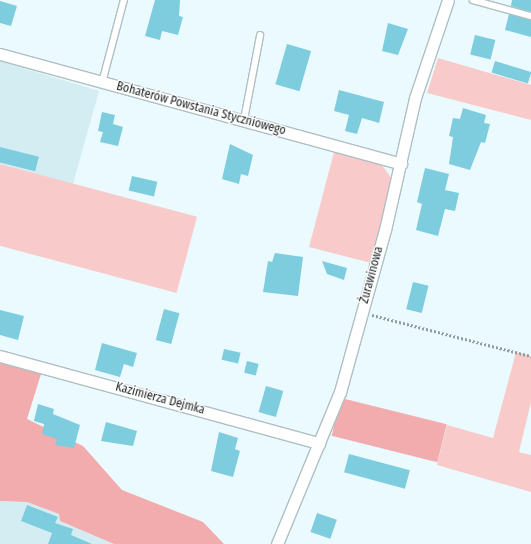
<!DOCTYPE html>
<html>
<head>
<meta charset="utf-8">
<style>
  body { margin:0 }
  #map { position:relative; width:531px; height:544px; overflow:hidden; background:#eafafe; font-family:"Fira Sans Condensed",sans-serif }
  div>[style] { position:absolute }
  .built>* { inset:0; background:#d4edf2 }
  .green>* { inset:0; background:#f9caca; transform-origin:0 0 }
  .forest>* { inset:0; background:#f2acae; transform-origin:0 0 }
  .building>* { inset:0; background:#7dcddf; transform-origin:0 0 }
  .path>* { height:2.5px; margin-top:-1.25px; transform-origin:0; background:repeating-linear-gradient(90deg,#909c9f 0 2px,transparent 0 4px) }
  .roads { filter:drop-shadow(1px 0 #afbfc2) drop-shadow(-1px 0 #afbfc2) drop-shadow(0 1px #afbfc2) drop-shadow(0 -1px #afbfc2) }
  .lane>* { height:5.5px; margin:-2.75px; padding:0 2.75px; transform-origin:2.75px; border-radius:2.75px; background:#fff }
  .street>* { height:11px; margin:-5.5px; padding:0 5.5px; transform-origin:5.5px; border-radius:5.5px; background:#fff }
  span { translate:-50% -50%; white-space:nowrap; text-align:center; line-height:1.15; -webkit-text-stroke:3px #fff; paint-order:stroke }
  .street-label { font-size:12px; color:#1d2324 }
</style>
</head>
<body>
<div id="map">
  <div class="built">
    <div style="clip-path:polygon(0 61px,99px 91px,73px 184px,0 164px)"></div>
    <div style="clip-path:polygon(0 501px,27px 502px,59px 514px,60px 521px,114px 544px,0 544px)"></div>
  </div>
  <div class="green">
    <div style="clip-path:polygon(438px 58px,531px 85px,531px 120px,427px 93px)"></div>
    <div style="clip-path:polygon(334px 152px,382px 165px,392px 179px,371px 263px,309px 247px)"></div>
    <div style="left:0;top:164px;width:204px;height:79px;rotate:15deg"></div>
    <div style="clip-path:polygon(516px 352px,531px 356px,531px 402px,519px 452px,531px 455px,531px 492px,437px 465px,447px 425px,493px 438px)"></div>
  </div>
  <div class="forest">
    <div style="clip-path:polygon(0 363px,41px 374px,27px 419px,83px 446px,122px 490px,203px 522px,224px 544px,114px 544px,60px 521px,59px 514px,27px 502px,0 501px)"></div>
    <div style="left:341px;top:398px;width:109px;height:39px;rotate:14deg"></div>
  </div>
  <div class="building">
    <div style="clip-path:polygon(155px 0,180px 0,179px 16px,183px 17px,178px 35px,162px 31px,160px 40px,145px 36px)"></div>
    <div style="clip-path:polygon(512px 0,531px 0,531px 12px,511px 6px)"></div>
    <div style="clip-path:polygon(0 1px,17px 6px,11px 26px,0 23px)"></div>
    <div style="clip-path:polygon(509px 14px,531px 20px,531px 37px,505px 30px)"></div>
    <div style="clip-path:polygon(388px 23px,408px 29px,398px 55px,382px 51px)"></div>
    <div style="left:475px;top:35px;width:21px;height:20px;rotate:14deg"></div>
    <div style="left:287px;top:44px;width:25px;height:42px;rotate:16deg"></div>
    <div style="left:495px;top:61px;width:38px;height:12px;rotate:17deg"></div>
    <div style="clip-path:polygon(339px 90px,384px 102px,379px 123px,362px 118px,357px 134px,345px 131px,349px 115px,334px 111px)"></div>
    <div style="clip-path:polygon(463px 108px,486px 115px,484px 123px,490px 124px,485px 143px,481px 142px,470px 170px,449px 164px,453px 137px,449px 136px,453px 118px,460px 119px)"></div>
    <div style="clip-path:polygon(102px 112px,115px 115px,113px 124px,123px 127px,118px 146px,100px 142px,103px 132px,98px 131px)"></div>
    <div style="clip-path:polygon(230px 144px,253px 155px,248px 176px,241px 174px,239px 184px,222px 179px)"></div>
    <div style="left:0;top:147px;width:40px;height:15px;rotate:14deg"></div>
    <div style="clip-path:polygon(425px 168px,449px 174px,445px 190px,459px 193px,455px 211px,445px 209px,438px 236px,416px 230px,422px 204px,417px 202px)"></div>
    <div style="left:132px;top:176px;width:26px;height:15px;rotate:13deg"></div>
    <div style="clip-path:polygon(275px 253px,303px 257px,298px 296px,263px 292px,268px 261px,272px 262px)"></div>
    <div style="clip-path:polygon(322px 261px,347px 268px,344px 280px,327px 274px)"></div>
    <div style="left:413px;top:282px;width:16px;height:28px;rotate:14deg"></div>
    <div style="left:164px;top:309px;width:16px;height:32px;rotate:15deg"></div>
    <div style="clip-path:polygon(0 310px,24px 316px,18px 340px,0 335px)"></div>
    <div style="clip-path:polygon(102px 343px,137px 353px,133px 367px,124px 364px,120px 377px,95px 370px)"></div>
    <div style="left:224px;top:349px;width:17px;height:11px;rotate:13deg"></div>
    <div style="left:247px;top:361px;width:12px;height:12px;rotate:14deg"></div>
    <div style="left:266px;top:386px;width:18px;height:27px;rotate:16deg"></div>
    <div style="clip-path:polygon(38px 404px,54px 409px,53px 414px,80px 425px,74px 448px,55px 445px,57px 439px,42px 434px,44px 424px,34px 421px)"></div>
    <div style="clip-path:polygon(106px 422px,137px 431px,133px 446px,101px 441px)"></div>
    <div style="clip-path:polygon(219px 432px,238px 438px,235px 449px,240px 451px,233px 477px,211px 471px)"></div>
    <div style="left:349px;top:454px;width:63px;height:19px;rotate:15deg"></div>
    <div style="clip-path:polygon(27px 505px,58px 517px,55px 523px,73px 529px,71px 535px,92px 544px,48px 544px,52px 533px,21px 521px)"></div>
    <div style="left:317px;top:513px;width:21px;height:20px;rotate:19deg"></div>
  </div>
  <div class="path">
    <div style="left:372px;top:315px;width:164px;rotate:14.5deg"></div>
  </div>
  <div class="roads">
    <div class="lane">
      <div style="left:473px;top:0;width:60px;rotate:15.4deg"></div>
      <div style="left:102px;top:83px;width:86px;rotate:-75.2deg"></div>
      <div style="left:244px;top:120px;width:86px;rotate:-79.2deg"></div>
    </div>
    <div class="street">
      <div style="left:0;top:54px;width:416px;rotate:15.3deg"></div>
      <div style="left:0;top:356px;width:331px;rotate:15.3deg"></div>
      <div style="left:277px;top:544px;width:165px;rotate:-67.5deg"></div>
      <div style="left:340px;top:392px;width:168px;rotate:-74.5deg"></div>
      <div style="left:385px;top:230px;width:135px;rotate:-77.2deg"></div>
      <div style="left:415px;top:98px;width:103px;rotate:-71.4deg"></div>
    </div>
  </div>
  <div class="street-label">
    <span style="left:201px;top:109px;rotate:15deg">Bohaterów Powstania Styczniowego</span>
    <span style="left:372px;top:275px;rotate:-75deg">Żurawinowa</span>
    <span style="left:160px;top:399px;rotate:15deg">Kazimierza Dejmka</span>
  </div>
</div>
</body>
</html>
